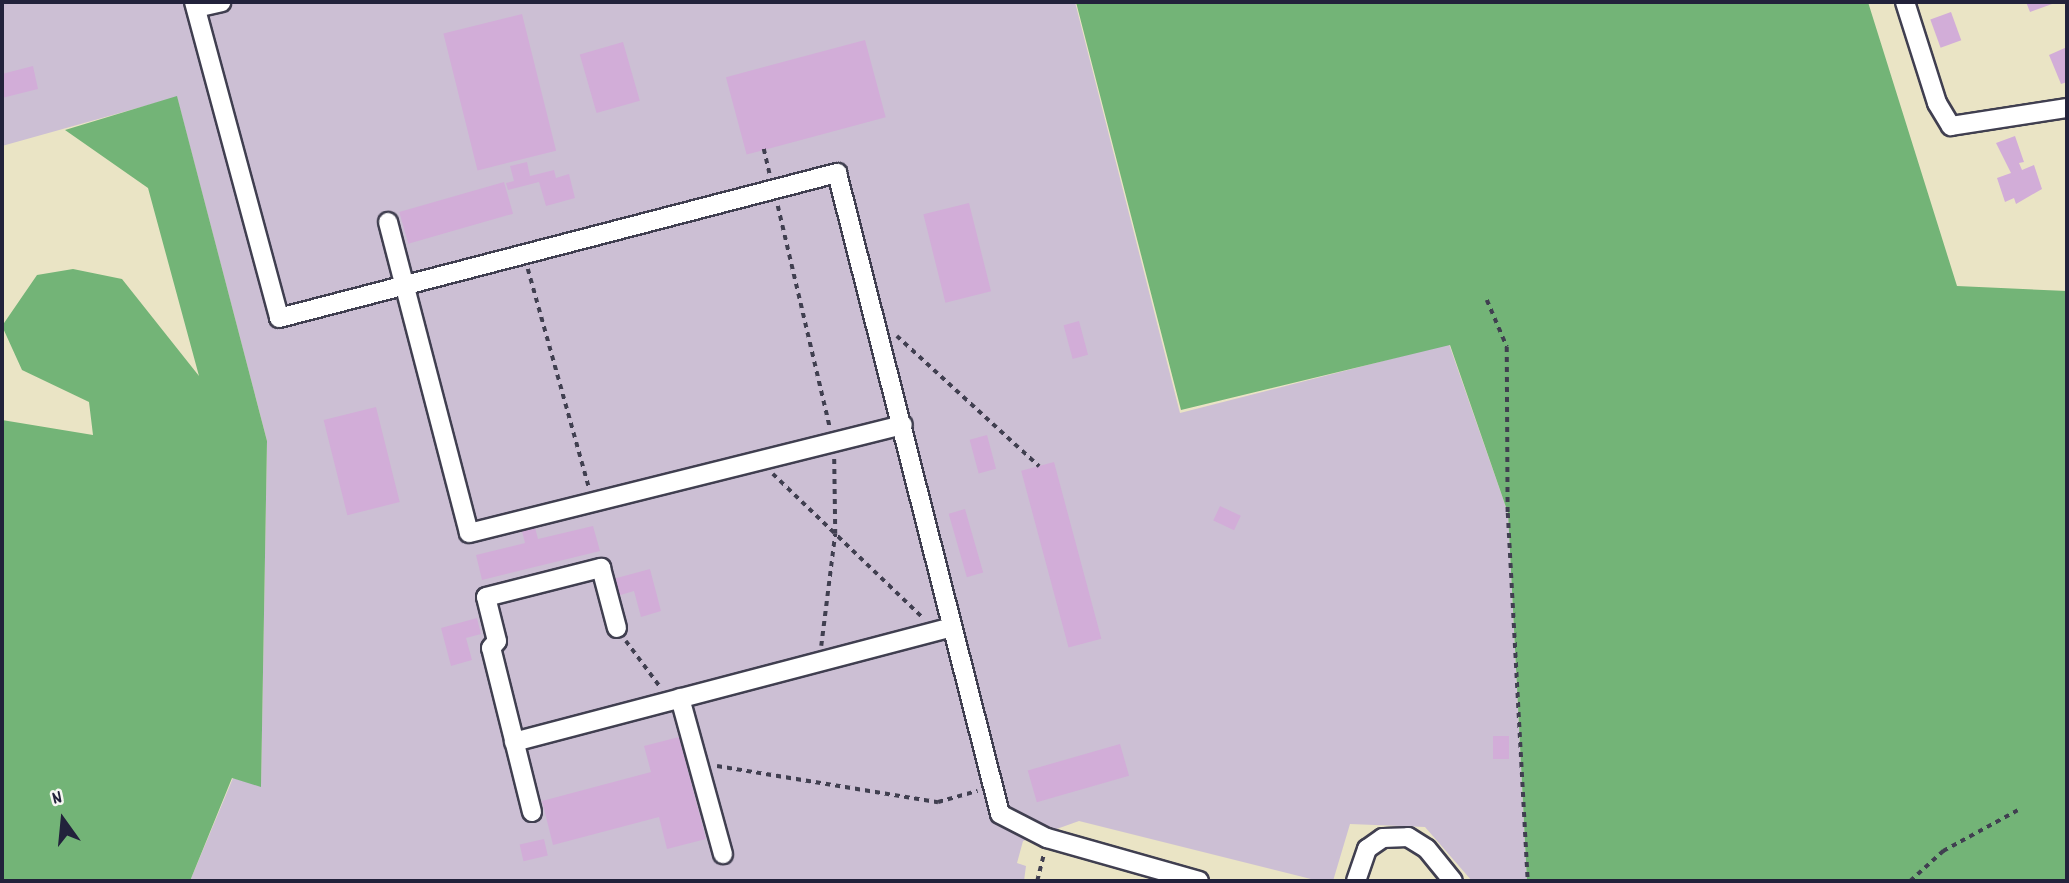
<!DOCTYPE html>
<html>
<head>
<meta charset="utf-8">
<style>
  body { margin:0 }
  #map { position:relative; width:2069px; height:883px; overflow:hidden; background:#eae4c5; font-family:Dekko,sans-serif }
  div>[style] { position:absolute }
  .industrial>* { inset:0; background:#ccbfd4 }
  .forest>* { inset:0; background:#73b477 }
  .building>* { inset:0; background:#d2add8; transform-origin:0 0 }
  .path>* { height:3.5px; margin-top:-1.75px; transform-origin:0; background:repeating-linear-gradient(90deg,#403f50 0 5px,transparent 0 10px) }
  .roads { filter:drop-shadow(2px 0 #403f50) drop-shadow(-2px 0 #403f50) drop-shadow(0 2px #403f50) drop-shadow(0 -2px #403f50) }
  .minor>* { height:18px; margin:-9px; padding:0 9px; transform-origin:9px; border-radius:9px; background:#fff }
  span { translate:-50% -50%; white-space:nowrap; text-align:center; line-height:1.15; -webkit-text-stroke:5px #f6f6f2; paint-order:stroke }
  .frame { position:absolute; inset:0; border:4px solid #22223b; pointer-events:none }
  .north { position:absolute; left:28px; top:785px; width:70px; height:70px; -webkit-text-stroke:5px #f6f6f2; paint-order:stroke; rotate:345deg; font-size:19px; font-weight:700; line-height:28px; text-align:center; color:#22223b }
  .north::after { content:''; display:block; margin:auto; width:24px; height:32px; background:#22223b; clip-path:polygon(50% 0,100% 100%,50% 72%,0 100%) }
</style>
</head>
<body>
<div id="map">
  <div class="industrial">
    <div style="clip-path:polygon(2px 2px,1075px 2px,1180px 413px,1449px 344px,1508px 513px,1527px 881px,1472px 881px,1425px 827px,1350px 824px,1333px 881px,1319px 881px,1079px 821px,1023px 841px,1017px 863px,1026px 866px,1024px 881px,190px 881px,233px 778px,261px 786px,267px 441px,177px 97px,2px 146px)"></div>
  </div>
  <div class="forest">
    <div style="clip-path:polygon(1076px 2px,1868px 2px,1957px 286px,2067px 291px,2067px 881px,1527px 881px,1508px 513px,1450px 345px,1181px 410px)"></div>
    <div style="clip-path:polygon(177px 96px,267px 441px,261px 787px,232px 778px,190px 881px,2px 881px,2px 420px,93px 435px,89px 402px,22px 370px,2px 326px,37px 275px,73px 269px,122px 279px,199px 376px,148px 188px,65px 130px)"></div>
  </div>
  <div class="building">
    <div style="clip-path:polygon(2026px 2px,2051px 2px,2052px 4px,2030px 12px)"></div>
    <div style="left:1951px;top:12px;width:30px;height:22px;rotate:70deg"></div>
    <div style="left:522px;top:14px;width:141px;height:81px;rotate:76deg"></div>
    <div style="left:865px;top:40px;width:80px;height:144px;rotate:75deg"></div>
    <div style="left:623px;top:42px;width:61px;height:45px;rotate:74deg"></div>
    <div style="clip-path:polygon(2067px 47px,2067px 82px,2061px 84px,2049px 55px)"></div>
    <div style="clip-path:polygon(33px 66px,38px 89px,2px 98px,2px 74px)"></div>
    <div style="clip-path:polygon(2015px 136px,2024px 162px,2019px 163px,2022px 170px,2034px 165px,2042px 189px,2016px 204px,2014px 198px,2005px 202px,1997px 178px,2011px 173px,1996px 143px)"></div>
    <div style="clip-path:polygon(527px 162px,530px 176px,554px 170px,556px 178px,569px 174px,575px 198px,546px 206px,539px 182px,508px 190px,506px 183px,514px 181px,510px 166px)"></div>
    <div style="left:504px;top:182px;width:33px;height:109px;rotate:74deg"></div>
    <div style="left:969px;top:203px;width:91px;height:47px;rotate:76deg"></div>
    <div style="left:1079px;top:321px;width:35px;height:16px;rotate:75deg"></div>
    <div style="left:376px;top:407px;width:98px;height:54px;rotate:76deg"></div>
    <div style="left:987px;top:435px;width:35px;height:18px;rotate:75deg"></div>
    <div style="left:1054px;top:462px;width:183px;height:34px;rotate:75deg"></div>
    <div style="left:1220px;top:506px;width:23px;height:16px;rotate:25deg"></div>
    <div style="left:965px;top:509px;width:66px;height:17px;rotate:74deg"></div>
    <div style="clip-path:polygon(533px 520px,538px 539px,593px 526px,600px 551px,482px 580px,476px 555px,525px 543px,520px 523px)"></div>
    <div style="clip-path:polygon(650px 569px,661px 611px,641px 617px,634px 591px,617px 596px,613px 579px)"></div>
    <div style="clip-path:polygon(477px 618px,481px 634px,466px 638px,472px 660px,451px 666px,441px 628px)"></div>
    <div style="left:1493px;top:736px;width:16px;height:23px"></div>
    <div style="clip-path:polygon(679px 737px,706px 839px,667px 849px,659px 817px,553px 845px,542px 801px,651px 772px,644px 746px)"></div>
    <div style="left:1120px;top:744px;width:33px;height:96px;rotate:74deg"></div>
    <div style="left:544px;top:839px;width:17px;height:25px;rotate:77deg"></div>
  </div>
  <div class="path">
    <div style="left:764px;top:149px;width:27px;rotate:77deg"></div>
    <div style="left:778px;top:206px;width:227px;rotate:76.8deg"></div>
    <div style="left:528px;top:269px;width:226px;rotate:74.4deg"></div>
    <div style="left:1487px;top:300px;width:51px;rotate:66.9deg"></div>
    <div style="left:1507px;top:347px;width:166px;rotate:89.7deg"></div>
    <div style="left:1508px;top:513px;width:369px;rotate:86.9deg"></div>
    <div style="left:897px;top:336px;width:193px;rotate:42.5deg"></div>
    <div style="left:773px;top:474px;width:209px;rotate:43.8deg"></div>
    <div style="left:626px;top:641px;width:59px;rotate:53.3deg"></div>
    <div style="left:821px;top:646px;width:113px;rotate:-82.9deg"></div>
    <div style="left:835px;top:534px;width:75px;rotate:-90.8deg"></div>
    <div style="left:717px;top:766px;width:224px;rotate:9.3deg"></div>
    <div style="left:938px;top:802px;width:41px;rotate:-15.8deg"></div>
    <div style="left:1037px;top:881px;width:29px;rotate:-76deg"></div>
    <div style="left:1910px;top:881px;width:45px;rotate:-42.3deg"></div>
    <div style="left:1943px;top:851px;width:85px;rotate:-28.7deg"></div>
  </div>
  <div class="roads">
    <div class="minor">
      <div style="left:194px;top:2px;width:327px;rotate:74.9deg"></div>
      <div style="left:279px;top:318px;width:577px;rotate:-14.57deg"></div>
      <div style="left:837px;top:173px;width:661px;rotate:75.73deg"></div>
      <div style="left:1000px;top:814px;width:53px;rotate:27.1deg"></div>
      <div style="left:1047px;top:838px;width:158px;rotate:15.8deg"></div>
      <div style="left:1905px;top:2px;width:106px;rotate:72.4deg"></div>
      <div style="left:1937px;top:103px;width:27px;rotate:59deg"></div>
      <div style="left:1951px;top:126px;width:117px;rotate:-8.8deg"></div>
      <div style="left:196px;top:8px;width:26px;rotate:-13deg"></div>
      <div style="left:388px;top:222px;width:321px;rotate:75.4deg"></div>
      <div style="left:469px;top:533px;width:447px;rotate:-14deg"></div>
      <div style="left:680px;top:698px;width:162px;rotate:74.6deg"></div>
      <div style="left:514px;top:742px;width:453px;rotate:-14.7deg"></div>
      <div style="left:532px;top:812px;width:169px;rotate:-104deg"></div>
      <div style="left:491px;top:648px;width:9px;rotate:-49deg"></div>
      <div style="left:497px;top:641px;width:45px;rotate:-104deg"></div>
      <div style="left:486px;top:597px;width:119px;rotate:-14.2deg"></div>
      <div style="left:601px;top:568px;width:62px;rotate:75.1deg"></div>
      <div style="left:1356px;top:881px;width:34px;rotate:-71deg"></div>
      <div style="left:1367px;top:849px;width:19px;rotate:-35deg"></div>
      <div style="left:1383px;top:838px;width:25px;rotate:-2deg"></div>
      <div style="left:1408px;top:837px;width:22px;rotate:32deg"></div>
      <div style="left:1427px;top:849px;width:41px;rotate:50.9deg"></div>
    </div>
  </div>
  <div class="frame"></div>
  <div class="north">N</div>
</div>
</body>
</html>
